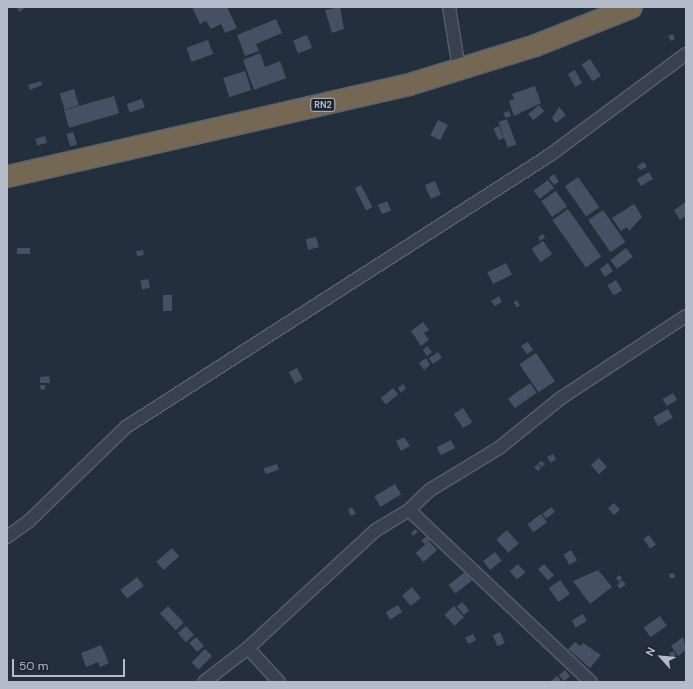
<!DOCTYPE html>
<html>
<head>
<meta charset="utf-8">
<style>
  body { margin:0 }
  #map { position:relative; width:693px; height:689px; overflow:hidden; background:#242f3e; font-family:"DM Sans",sans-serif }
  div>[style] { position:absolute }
  .building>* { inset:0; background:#455162; transform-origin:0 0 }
  .roads { filter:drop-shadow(1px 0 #565f6c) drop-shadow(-1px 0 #565f6c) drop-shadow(0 1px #565f6c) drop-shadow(0 -1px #565f6c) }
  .street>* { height:12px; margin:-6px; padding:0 6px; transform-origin:6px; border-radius:6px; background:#38414e }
  .highway>* { height:21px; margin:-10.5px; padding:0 10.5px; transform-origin:10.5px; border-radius:10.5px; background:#746855 }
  span { translate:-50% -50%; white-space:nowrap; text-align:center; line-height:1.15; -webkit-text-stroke:3px #1d2633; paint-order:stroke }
  .shield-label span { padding:1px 3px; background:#1d2633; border:1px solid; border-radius:3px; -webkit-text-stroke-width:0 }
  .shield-label { font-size:9px; color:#b4bcc9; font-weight:700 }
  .frame { position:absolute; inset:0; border:8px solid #b4bcc9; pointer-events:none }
  .north { position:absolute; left:641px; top:637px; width:40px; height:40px; -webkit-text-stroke:3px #1d2633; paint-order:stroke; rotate:297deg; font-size:11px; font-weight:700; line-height:16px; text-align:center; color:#b4bcc9 }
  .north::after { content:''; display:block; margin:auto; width:14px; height:18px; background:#b4bcc9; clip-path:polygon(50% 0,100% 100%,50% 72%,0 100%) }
  .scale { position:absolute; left:12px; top:659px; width:113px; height:18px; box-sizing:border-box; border:2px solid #b4bcc9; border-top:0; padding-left:5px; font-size:12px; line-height:14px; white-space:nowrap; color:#b4bcc9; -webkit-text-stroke:3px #1d2633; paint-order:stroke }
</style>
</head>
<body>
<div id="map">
  <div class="building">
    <div style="clip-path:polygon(17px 7px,26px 7px,19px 12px)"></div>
    <div style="clip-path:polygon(192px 7px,227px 7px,237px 28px,225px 33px,221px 24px,211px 29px,206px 21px,200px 24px)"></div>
    <div style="clip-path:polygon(340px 7px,344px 29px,332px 33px,325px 10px)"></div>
    <div style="clip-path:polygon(276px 19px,282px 33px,256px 44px,259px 51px,245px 56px,237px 35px)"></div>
    <div style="clip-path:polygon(673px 34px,675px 39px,671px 41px,668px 36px)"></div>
    <div style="left:307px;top:35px;width:14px;height:15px;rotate:69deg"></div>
    <div style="left:208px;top:40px;width:15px;height:23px;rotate:70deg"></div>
    <div style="clip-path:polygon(260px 53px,265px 67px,280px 61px,286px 78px,254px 90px,243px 60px)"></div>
    <div style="left:590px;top:59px;width:20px;height:10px;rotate:57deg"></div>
    <div style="left:575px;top:70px;width:15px;height:8px;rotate:62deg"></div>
    <div style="left:245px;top:71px;width:20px;height:23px;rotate:72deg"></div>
    <div style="clip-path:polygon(41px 81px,42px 85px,30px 90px,28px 85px)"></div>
    <div style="clip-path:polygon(535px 86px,541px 103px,514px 116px,509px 101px,514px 99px,512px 94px)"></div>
    <div style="left:74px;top:89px;width:17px;height:15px;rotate:73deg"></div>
    <div style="left:114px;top:96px;width:18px;height:52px;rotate:74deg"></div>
    <div style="left:142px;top:99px;width:9px;height:16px;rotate:72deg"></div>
    <div style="left:539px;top:105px;width:8px;height:14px;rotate:50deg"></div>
    <div style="clip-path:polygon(559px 107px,566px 115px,556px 123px,552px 118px)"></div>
    <div style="clip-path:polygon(509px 111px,511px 116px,506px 118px,503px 113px)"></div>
    <div style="left:507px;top:119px;width:27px;height:9px;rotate:70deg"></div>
    <div style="left:438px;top:120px;width:11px;height:17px;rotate:27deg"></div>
    <div style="left:499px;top:126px;width:13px;height:6px;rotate:67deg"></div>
    <div style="left:73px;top:132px;width:13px;height:7px;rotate:72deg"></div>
    <div style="left:45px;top:136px;width:7px;height:10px;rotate:74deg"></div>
    <div style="clip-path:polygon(644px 162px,647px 167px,640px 170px,637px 166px)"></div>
    <div style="left:649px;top:172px;width:8px;height:14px;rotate:60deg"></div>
    <div style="clip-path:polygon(554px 174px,559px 182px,554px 185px,549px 178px)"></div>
    <div style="left:578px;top:177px;width:37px;height:16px;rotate:55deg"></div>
    <div style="left:548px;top:180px;width:10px;height:18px;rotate:53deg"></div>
    <div style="left:435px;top:181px;width:15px;height:11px;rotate:67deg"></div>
    <div style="left:361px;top:185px;width:25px;height:7px;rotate:63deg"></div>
    <div style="left:556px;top:191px;width:19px;height:18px;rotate:55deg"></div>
    <div style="left:387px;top:201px;width:10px;height:10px;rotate:66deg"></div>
    <div style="clip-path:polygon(686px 202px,686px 216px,680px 220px,674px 210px)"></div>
    <div style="clip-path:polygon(634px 204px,642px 217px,629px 231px,627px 227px,621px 231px,612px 218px)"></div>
    <div style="left:568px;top:209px;width:58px;height:19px;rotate:55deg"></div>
    <div style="left:603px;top:210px;width:39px;height:18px;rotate:55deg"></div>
    <div style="left:543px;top:234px;width:4px;height:6px;rotate:56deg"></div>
    <div style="clip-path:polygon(316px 237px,319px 247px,308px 250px,306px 239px)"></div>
    <div style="left:543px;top:241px;width:16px;height:14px;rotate:55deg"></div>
    <div style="left:30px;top:248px;width:6px;height:13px;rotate:90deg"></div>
    <div style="left:626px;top:248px;width:11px;height:20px;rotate:52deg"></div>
    <div style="left:143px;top:250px;width:5px;height:7px;rotate:79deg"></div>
    <div style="left:506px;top:263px;width:13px;height:21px;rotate:63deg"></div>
    <div style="clip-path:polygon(608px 263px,613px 271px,605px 277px,600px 269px)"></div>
    <div style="left:148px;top:279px;width:9px;height:8px;rotate:77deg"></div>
    <div style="left:616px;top:280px;width:12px;height:10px;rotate:59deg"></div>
    <div style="left:163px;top:295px;width:9px;height:16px"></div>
    <div style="clip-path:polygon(499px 296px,502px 302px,495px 306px,491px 301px)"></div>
    <div style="left:517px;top:300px;width:6px;height:4px;rotate:59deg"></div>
    <div style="clip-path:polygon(423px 322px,429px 330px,424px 333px,429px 340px,421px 346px,411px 331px)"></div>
    <div style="clip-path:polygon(528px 342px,533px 350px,527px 354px,521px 346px)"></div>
    <div style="clip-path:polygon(427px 346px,432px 352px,427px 356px,423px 350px)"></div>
    <div style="left:438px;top:352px;width:7px;height:11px;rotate:56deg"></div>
    <div style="left:536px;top:353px;width:34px;height:20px;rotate:56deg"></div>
    <div style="clip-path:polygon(426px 358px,430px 365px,424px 370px,419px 363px)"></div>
    <div style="left:297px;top:368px;width:13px;height:9px;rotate:63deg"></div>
    <div style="clip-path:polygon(49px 376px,50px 383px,40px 383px,40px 377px)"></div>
    <div style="left:530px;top:383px;width:12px;height:27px;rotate:55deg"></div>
    <div style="clip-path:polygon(403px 384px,406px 388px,401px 393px,398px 388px)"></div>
    <div style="clip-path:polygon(40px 385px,45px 385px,45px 389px,41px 390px)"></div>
    <div style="left:393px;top:388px;width:8px;height:16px;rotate:50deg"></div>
    <div style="left:673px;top:393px;width:8px;height:12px;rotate:60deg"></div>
    <div style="left:463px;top:408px;width:17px;height:11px;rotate:57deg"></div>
    <div style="left:668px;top:409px;width:10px;height:17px;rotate:61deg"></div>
    <div style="clip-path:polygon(404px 437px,410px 446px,401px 451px,396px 441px)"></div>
    <div style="left:451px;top:440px;width:9px;height:16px;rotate:63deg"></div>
    <div style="clip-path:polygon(553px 454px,556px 459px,551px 463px,547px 457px)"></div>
    <div style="left:599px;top:458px;width:12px;height:11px;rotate:48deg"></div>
    <div style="clip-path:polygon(541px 461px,545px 464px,542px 467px,538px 463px)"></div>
    <div style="left:277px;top:464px;width:6px;height:14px;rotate:72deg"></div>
    <div style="clip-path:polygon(538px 464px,541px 468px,538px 471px,534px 467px)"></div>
    <div style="left:395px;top:484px;width:12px;height:24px;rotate:59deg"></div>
    <div style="left:614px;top:503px;width:9px;height:8px;rotate:49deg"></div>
    <div style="clip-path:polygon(352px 507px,356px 514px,351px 516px,348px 510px)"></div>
    <div style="left:551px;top:507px;width:6px;height:11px;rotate:51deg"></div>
    <div style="left:541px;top:514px;width:10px;height:17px;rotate:53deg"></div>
    <div style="left:415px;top:529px;width:4px;height:6px;rotate:45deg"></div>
    <div style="left:507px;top:530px;width:18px;height:14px;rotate:49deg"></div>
    <div style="left:649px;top:535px;width:12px;height:7px;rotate:55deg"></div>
    <div style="left:427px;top:536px;width:5px;height:7px;rotate:53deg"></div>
    <div style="left:429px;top:541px;width:12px;height:18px;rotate:48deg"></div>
    <div style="left:172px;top:548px;width:11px;height:21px;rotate:49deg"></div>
    <div style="left:571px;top:550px;width:12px;height:9px;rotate:59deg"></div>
    <div style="left:495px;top:552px;width:11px;height:15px;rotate:52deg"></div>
    <div style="left:518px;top:564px;width:11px;height:11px;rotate:49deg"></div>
    <div style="left:544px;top:564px;width:15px;height:8px;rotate:48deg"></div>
    <div style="clip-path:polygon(598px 570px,612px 587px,590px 604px,573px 581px)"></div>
    <div style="left:465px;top:572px;width:11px;height:21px;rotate:52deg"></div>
    <div style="clip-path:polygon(674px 573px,675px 578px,670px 578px,669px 574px)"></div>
    <div style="clip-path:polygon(619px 575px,622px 578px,619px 582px,616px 578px)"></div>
    <div style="left:137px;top:577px;width:11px;height:21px;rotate:52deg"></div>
    <div style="left:560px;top:580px;width:17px;height:14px;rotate:54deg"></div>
    <div style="clip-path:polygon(622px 580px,626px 584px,620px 589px,617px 585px)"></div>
    <div style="left:412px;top:587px;width:14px;height:13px;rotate:51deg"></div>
    <div style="left:462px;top:602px;width:11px;height:7px;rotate:49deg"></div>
    <div style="clip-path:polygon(398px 605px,402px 612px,390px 620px,386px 612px)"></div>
    <div style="left:168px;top:606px;width:23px;height:11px;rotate:47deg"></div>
    <div style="left:454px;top:606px;width:15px;height:13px;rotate:48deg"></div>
    <div style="left:583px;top:614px;width:8px;height:13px;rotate:60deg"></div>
    <div style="left:660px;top:616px;width:12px;height:20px;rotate:55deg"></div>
    <div style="left:186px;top:626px;width:12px;height:11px;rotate:48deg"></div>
    <div style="left:500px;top:632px;width:12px;height:8px;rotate:66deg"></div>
    <div style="clip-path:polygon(473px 634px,476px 640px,469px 644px,465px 638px)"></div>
    <div style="left:196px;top:637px;width:12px;height:9px;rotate:48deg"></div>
    <div style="clip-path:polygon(683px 637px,686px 650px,678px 656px,671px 646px)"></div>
    <div style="clip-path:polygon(575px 642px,580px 646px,583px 643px,601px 655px,590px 668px,568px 649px)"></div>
    <div style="clip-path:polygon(101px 645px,109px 663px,100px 667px,98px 662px,86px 667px,81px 653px)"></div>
    <div style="left:205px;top:649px;width:10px;height:19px;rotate:45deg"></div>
    <div style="clip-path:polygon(673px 651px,676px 655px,673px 658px,669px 654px)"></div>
    <div style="left:565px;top:670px;width:8px;height:8px;rotate:50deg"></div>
    <div style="clip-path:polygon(557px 676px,562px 682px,551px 681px)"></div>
  </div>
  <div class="roads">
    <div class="street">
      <div style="left:449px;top:7px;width:63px;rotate:80.8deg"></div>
      <div style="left:409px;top:510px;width:250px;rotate:43.4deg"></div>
      <div style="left:7px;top:537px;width:27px;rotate:-36deg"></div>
      <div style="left:29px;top:521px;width:135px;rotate:-44.1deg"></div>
      <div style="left:126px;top:427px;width:504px;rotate:-32.68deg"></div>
      <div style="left:550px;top:155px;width:169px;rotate:-36.6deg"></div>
      <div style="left:248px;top:648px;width:46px;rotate:47.6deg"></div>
      <div style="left:204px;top:682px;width:56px;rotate:-37.7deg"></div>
      <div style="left:248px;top:648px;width:174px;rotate:-42.7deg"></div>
      <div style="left:376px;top:530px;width:39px;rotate:-31deg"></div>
      <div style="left:409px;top:510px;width:29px;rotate:-44deg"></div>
      <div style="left:430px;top:490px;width:81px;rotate:-31.3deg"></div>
      <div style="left:499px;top:448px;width:80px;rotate:-38.9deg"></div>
      <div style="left:561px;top:398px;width:149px;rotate:-33.3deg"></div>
    </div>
    <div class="highway">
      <div style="left:7px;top:176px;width:412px;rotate:-12.9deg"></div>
      <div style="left:409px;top:84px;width:132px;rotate:-17.2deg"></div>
      <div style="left:535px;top:45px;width:103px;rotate:-21.6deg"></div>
    </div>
  </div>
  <div class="shield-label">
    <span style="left:323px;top:105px">RN2</span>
  </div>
  <div class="frame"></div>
  <div class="north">N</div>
  <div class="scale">50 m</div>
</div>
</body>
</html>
